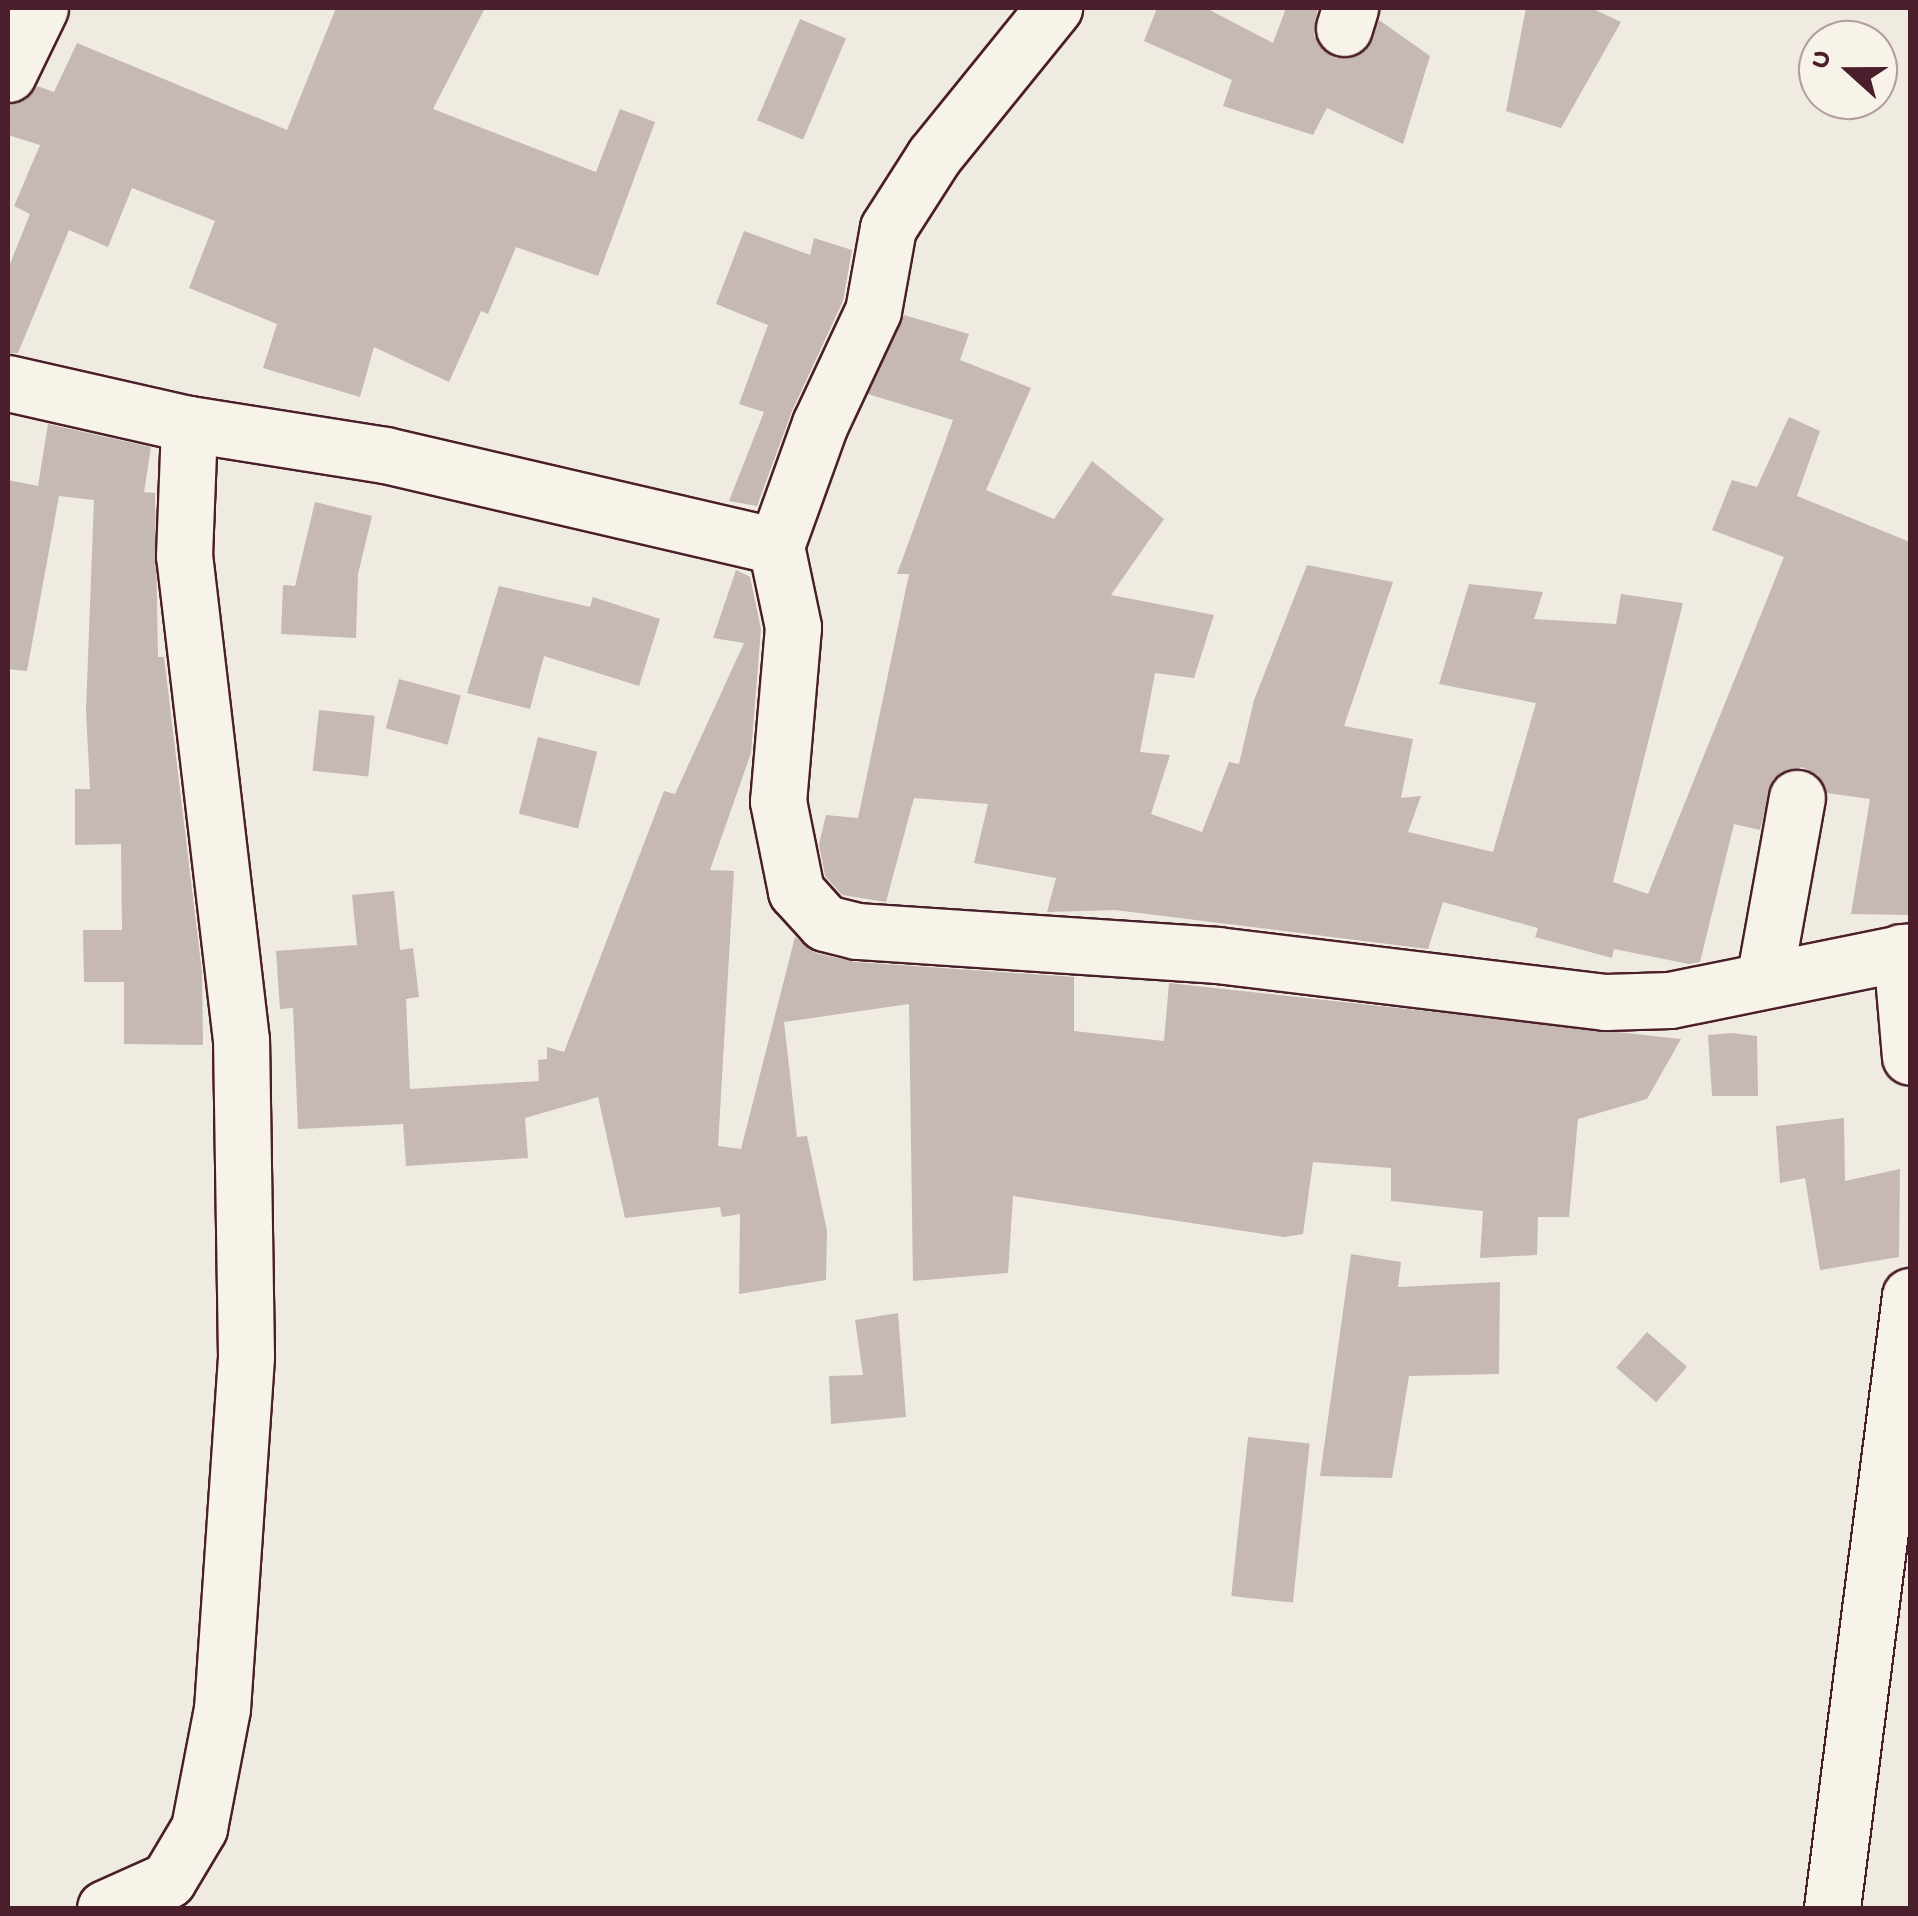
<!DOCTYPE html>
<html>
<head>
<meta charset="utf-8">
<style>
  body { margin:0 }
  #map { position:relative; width:1918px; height:1916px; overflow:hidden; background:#f0ebe0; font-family:"Gochi Hand",sans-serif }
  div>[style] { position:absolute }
  .building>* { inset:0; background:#c6b8b3; transform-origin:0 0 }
  .roads { filter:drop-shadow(2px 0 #4a1f2b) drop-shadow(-2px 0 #4a1f2b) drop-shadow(0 2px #4a1f2b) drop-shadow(0 -2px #4a1f2b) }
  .minor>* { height:55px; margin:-27.5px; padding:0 27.5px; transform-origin:27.5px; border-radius:27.5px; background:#f7f3e8 }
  span { translate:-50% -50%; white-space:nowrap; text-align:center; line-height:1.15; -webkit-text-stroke:8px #f7f3e8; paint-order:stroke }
  .frame { position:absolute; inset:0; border:10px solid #4a1f2b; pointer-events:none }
  .north { position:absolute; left:1798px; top:20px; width:100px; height:100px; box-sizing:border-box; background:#f7f3e8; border:2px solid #b29e9c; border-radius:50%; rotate:291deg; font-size:28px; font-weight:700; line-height:40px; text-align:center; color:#4a1f2b }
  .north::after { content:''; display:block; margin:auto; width:35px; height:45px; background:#4a1f2b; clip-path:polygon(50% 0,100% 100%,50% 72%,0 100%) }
</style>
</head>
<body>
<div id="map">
  <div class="building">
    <div style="clip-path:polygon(336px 8px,485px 8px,433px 109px,596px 172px,620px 109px,655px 122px,598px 276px,516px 247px,488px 314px,481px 311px,449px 382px,374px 347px,360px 397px,263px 368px,277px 324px,189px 288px,215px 221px,132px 188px,108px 247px,69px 230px,18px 353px,8px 353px,8px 269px,30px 214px,14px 206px,40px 145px,8px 135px,8px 105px,25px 100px,37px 86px,54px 92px,77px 43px,287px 130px)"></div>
    <div style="clip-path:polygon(1157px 8px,1206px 8px,1273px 43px,1286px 8px,1318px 8px,1314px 36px,1336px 58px,1365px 51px,1379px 20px,1430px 56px,1403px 144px,1327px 108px,1313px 135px,1223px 106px,1232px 80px,1144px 41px)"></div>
    <div style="clip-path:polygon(1526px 8px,1591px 8px,1621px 22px,1561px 128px,1506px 111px)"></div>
    <div style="left:800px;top:19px;width:50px;height:110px;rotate:23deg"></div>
    <div style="clip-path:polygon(744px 231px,810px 255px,814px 238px,852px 250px,843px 301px,792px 411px,757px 506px,729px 501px,764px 412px,739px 404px,768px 325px,716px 304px)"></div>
    <div style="clip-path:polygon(904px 315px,969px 334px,960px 360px,1031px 388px,986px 490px,1054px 519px,1092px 461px,1164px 519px,1111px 595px,1214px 615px,1194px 678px,1155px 673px,1140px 752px,1170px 755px,1151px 814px,1202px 832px,1229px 762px,1239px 764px,1254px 700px,1307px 565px,1393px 582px,1344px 726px,1413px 739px,1401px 798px,1421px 796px,1408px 832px,1493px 852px,1536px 703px,1439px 684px,1469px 584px,1543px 592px,1534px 619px,1616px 624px,1621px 594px,1683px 603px,1613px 882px,1648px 894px,1784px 557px,1712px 530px,1732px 480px,1757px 487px,1789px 417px,1820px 431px,1797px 496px,1910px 542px,1910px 915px,1851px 914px,1870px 799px,1827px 793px,1818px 775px,1802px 767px,1773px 779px,1760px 830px,1734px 824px,1700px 962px,1689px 964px,1614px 949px,1612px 958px,1535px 937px,1538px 928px,1443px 902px,1428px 949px,1115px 910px,1047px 912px,1056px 878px,974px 863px,988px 804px,914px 798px,886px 902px,842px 895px,825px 876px,819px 844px,826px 815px,858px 818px,909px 574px,897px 574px,953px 420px,868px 394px)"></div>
    <div style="clip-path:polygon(48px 424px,151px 447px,144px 492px,155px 493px,158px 657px,164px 657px,202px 972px,203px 1045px,124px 1044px,124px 982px,84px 982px,83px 930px,122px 930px,121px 844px,75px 845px,75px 789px,90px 789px,86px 710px,94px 500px,59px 496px,27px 671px,8px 669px,8px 480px,38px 486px)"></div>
    <div style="clip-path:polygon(315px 502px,372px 516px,358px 574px,356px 638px,281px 634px,283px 585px,295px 586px)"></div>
    <div style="clip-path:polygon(736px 570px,750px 577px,761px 629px,751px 753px,710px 870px,734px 871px,718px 1146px,741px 1149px,795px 937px,816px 953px,855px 962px,1074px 977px,1074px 1031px,1164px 1041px,1169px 983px,1681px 1039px,1647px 1099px,1578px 1119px,1569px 1217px,1538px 1217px,1537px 1255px,1480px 1258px,1483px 1211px,1391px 1201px,1391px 1168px,1313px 1162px,1303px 1234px,1284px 1237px,1013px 1196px,1008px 1273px,913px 1281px,909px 1004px,784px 1022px,797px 1137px,807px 1136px,827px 1231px,826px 1280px,739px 1294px,740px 1214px,722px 1217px,720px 1207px,625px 1218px,598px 1097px,525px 1118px,528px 1158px,406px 1166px,403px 1124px,298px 1129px,293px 1008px,280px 1009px,276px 951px,357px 945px,352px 895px,394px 891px,400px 950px,413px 948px,419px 997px,406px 999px,410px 1089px,539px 1081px,538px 1060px,547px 1059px,547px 1047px,564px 1052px,664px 791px,675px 794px,744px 643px,713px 638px)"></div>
    <div style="clip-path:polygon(499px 586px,590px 607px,593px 597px,660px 619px,639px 686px,544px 656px,530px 709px,467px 693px)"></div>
    <div style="left:399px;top:679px;width:64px;height:51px;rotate:15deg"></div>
    <div style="left:319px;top:710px;width:56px;height:61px;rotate:6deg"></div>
    <div style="left:538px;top:737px;width:61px;height:79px;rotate:14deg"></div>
    <div style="clip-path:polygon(1731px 1033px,1757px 1036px,1758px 1096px,1712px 1096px,1708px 1035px)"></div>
    <div style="clip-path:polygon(1844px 1118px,1845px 1181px,1900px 1169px,1899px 1257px,1820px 1270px,1805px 1178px,1780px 1183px,1776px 1126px)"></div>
    <div style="clip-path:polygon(1351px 1254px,1401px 1262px,1398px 1287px,1500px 1282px,1499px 1374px,1409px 1376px,1392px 1478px,1320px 1476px)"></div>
    <div style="clip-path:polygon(898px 1313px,906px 1417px,831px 1424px,829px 1376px,863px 1375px,855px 1320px)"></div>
    <div style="left:1647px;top:1332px;width:53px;height:47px;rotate:41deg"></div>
    <div style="left:1248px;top:1437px;width:62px;height:160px;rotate:6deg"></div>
  </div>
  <div class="roads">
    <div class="minor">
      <div style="left:1344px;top:28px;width:21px;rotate:-73deg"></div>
      <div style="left:8px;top:74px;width:73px;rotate:-64.1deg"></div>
      <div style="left:8px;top:383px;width:186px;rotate:12.8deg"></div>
      <div style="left:776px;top:546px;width:130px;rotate:-70.2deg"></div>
      <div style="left:820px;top:424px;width:125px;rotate:-64.9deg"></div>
      <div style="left:873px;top:311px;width:84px;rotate:-79.8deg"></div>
      <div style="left:888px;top:228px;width:85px;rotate:-57.4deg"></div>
      <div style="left:934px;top:156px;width:191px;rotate:-51deg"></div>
      <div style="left:1901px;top:952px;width:105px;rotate:85.1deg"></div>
      <div style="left:1765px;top:975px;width:180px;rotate:-79.8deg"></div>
      <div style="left:105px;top:1908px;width:69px;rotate:-24deg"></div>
      <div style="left:168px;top:1880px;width:61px;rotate:-59.2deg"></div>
      <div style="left:199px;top:1828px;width:121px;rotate:-79.1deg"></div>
      <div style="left:222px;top:1709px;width:354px;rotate:-86.1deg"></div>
      <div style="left:246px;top:1356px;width:316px;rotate:-90.9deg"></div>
      <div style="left:241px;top:1040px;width:487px;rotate:-96.7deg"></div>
      <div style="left:184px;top:556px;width:132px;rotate:-87.8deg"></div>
      <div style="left:189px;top:424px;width:198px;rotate:9deg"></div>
      <div style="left:385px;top:455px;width:401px;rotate:13.1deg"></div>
      <div style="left:776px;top:546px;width:83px;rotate:78.1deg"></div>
      <div style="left:793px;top:627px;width:175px;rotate:94.9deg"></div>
      <div style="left:778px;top:801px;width:92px;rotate:78.7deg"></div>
      <div style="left:796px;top:891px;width:43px;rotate:47.8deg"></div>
      <div style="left:825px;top:923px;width:33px;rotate:14deg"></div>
      <div style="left:857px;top:931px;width:361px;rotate:3.8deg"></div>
      <div style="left:1217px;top:955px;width:391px;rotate:6.9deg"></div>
      <div style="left:1605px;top:1002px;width:65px;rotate:-1.8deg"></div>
      <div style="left:1670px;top:1000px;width:245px;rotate:-11.5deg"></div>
      <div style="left:1832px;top:1908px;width:617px;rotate:-82.74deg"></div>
    </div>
  </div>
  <div class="frame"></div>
  <div class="north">U</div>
</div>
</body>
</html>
